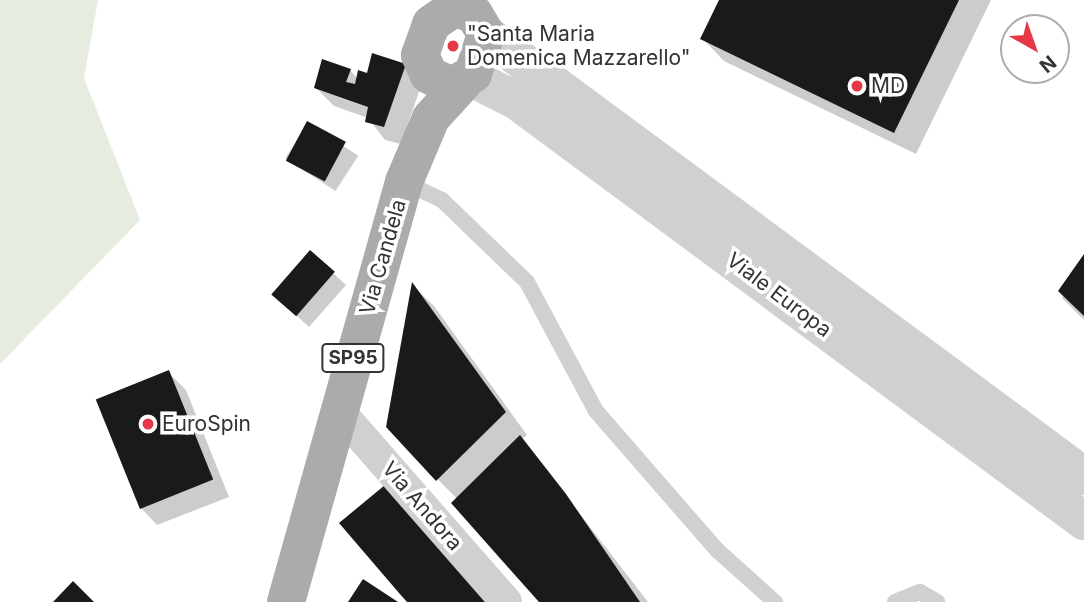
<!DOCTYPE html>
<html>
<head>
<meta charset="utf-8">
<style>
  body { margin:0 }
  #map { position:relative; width:1084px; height:602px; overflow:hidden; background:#fff; font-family:Inter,sans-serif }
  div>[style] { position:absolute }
  .green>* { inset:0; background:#e6ecdf }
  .shadow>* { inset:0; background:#0003; transform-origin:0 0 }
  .building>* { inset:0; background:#1a1a1a; transform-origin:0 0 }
  .service>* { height:16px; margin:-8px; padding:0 8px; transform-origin:8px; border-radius:8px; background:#d0d0d0 }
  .minor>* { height:32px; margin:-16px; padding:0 16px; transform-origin:16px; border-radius:16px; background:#d0d0d0 }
  .tertiary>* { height:38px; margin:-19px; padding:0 19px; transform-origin:19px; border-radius:19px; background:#d0d0d0 }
  .primary>* { height:38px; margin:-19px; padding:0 19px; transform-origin:19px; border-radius:19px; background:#ababab }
  .dots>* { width:19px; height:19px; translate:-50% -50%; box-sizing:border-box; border:4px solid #fff; border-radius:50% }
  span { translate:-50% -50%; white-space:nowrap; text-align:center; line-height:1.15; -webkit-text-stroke:7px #fff; paint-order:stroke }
  .shield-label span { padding:2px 5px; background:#fff; border:2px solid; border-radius:5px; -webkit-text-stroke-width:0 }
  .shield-label { font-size:19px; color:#333; font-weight:700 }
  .poi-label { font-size:21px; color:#333 }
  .left { translate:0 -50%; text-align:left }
  .street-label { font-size:21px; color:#333 }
  .north { position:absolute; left:1000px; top:14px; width:70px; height:70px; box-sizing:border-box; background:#fff; border:2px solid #adadad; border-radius:50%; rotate:140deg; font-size:19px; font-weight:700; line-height:28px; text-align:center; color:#333 }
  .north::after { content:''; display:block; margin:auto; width:24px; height:32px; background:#e63946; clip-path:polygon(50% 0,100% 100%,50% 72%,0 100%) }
</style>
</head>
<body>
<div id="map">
  <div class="green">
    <div style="clip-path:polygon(0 0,98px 0,84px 78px,140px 220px,0 364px)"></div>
  </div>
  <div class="shadow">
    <div style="clip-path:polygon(720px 0,991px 0,916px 154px,724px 61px,702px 38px)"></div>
    <div style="clip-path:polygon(405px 65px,422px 83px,401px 144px,385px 140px,368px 118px,334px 106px,316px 88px,350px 70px,358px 79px)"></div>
    <div style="left:308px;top:123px;width:60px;height:42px;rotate:33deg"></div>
    <div style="clip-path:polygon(1084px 258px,1084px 320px,1062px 298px)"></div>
    <div style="clip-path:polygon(333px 273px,346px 285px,309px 327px,286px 306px)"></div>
    <div style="clip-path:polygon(413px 286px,434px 306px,527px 435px,522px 439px,648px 602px,539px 602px,457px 499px,387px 427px)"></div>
    <div style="clip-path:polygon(168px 372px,186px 390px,229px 497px,157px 525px,140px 507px)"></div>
  </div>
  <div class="building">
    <div style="clip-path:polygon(719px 0,959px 0,894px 133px,700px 39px)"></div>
    <div style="clip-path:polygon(372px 53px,406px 64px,384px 127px,365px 122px,368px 107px,314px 88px,322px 59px,351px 69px,346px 82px,355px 84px,358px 70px,367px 73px)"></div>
    <div style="left:307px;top:121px;width:44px;height:45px;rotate:28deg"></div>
    <div style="left:310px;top:250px;width:33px;height:59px;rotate:41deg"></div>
    <div style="clip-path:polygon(1084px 254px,1084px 316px,1058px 291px)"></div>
    <div style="clip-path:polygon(412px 282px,506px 412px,436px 481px,386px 427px)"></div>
    <div style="left:169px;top:370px;width:118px;height:79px;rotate:68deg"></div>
    <div style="clip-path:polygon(520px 435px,566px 494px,640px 602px,539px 602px,451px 503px)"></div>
    <div style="clip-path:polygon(385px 485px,487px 602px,407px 602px,399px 593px,339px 523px)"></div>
    <div style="clip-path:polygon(363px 579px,398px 602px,348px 602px)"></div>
    <div style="clip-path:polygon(73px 581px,94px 602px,53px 602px)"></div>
  </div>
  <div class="service">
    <div style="left:404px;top:182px;width:42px;rotate:25.3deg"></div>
    <div style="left:442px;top:200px;width:118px;rotate:44deg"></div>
    <div style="left:527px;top:282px;width:146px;rotate:61.9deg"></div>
    <div style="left:596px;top:411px;width:184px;rotate:49deg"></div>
    <div style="left:717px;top:550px;width:78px;rotate:41.9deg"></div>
    <div style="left:895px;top:602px;width:27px;rotate:-22deg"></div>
    <div style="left:920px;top:592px;width:20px;rotate:30deg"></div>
  </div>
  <div class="minor">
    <div style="left:338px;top:410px;width:255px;rotate:48.8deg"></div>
  </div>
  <div class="tertiary">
    <div style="left:486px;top:34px;width:744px;rotate:36.47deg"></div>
    <div style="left:470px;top:77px;width:53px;rotate:27.1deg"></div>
    <div style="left:517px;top:101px;width:706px;rotate:36.53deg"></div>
  </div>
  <div class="primary">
    <div style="left:454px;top:8px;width:21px;rotate:17deg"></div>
    <div style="left:474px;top:14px;width:23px;rotate:59deg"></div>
    <div style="left:486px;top:34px;width:42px;rotate:108deg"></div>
    <div style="left:473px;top:74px;width:25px;rotate:151deg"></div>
    <div style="left:451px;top:86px;width:25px;rotate:-153deg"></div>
    <div style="left:429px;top:75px;width:22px;rotate:-114deg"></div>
    <div style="left:420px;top:55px;width:33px;rotate:-70deg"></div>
    <div style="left:431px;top:24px;width:28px;rotate:-35deg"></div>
    <div style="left:286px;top:602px;width:436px;rotate:-74.3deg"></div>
    <div style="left:404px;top:182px;width:69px;rotate:-67.1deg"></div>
    <div style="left:431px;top:118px;width:47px;rotate:-47.6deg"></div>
  </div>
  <div class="dots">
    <div style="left:453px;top:46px;background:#e63946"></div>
    <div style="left:857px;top:86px;background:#e63946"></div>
    <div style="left:148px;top:424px;background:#e63946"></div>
  </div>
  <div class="shield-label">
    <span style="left:353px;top:358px">SP95</span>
  </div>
  <div class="poi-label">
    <span class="left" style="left:467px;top:46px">"Santa Maria<br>Domenica Mazzarello"</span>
    <span class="left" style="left:871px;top:86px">MD</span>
    <span class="left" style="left:162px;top:424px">EuroSpin</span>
  </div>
  <div class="street-label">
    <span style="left:383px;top:257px;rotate:-74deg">Via Candela</span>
    <span style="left:779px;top:295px;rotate:37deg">Viale Europa</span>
    <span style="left:422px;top:506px;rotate:49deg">Via Andora</span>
  </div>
  <div class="north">N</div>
</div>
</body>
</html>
